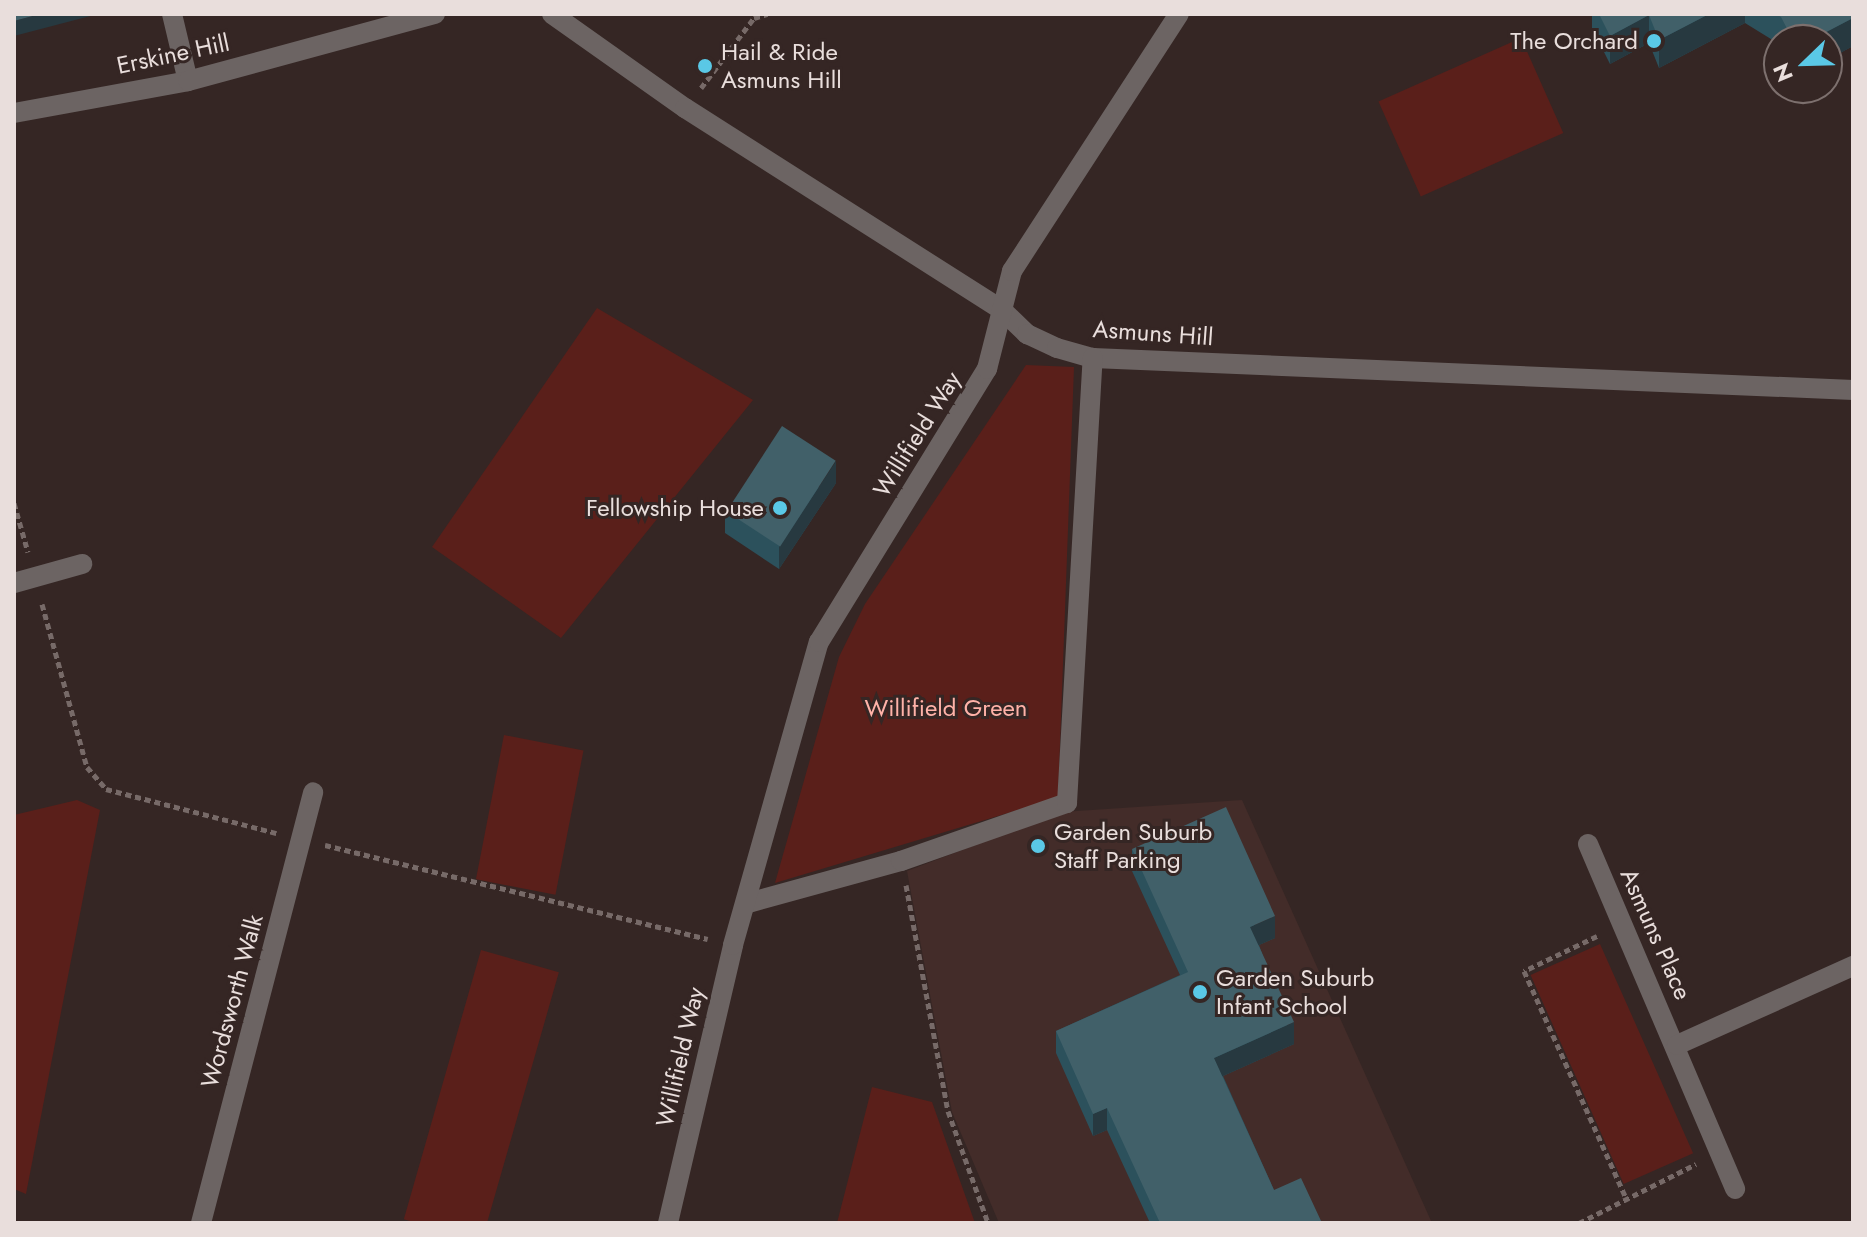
<!DOCTYPE html>
<html>
<head>
<meta charset="utf-8">
<style>
  body { margin:0 }
  #map { position:relative; width:1867px; height:1237px; overflow:hidden; background:#352624; font-family:Jost,sans-serif }
  div>[style] { position:absolute }
  .built>* { inset:0; background:#432c29 }
  .green>* { inset:0; background:#5a1f1a; transform-origin:0 0 }
  .path>* { height:5px; margin-top:-2.5px; transform-origin:0; background:repeating-linear-gradient(90deg,#776a68 0 6px,transparent 0 10px) }
  .street>* { height:20px; margin:-10px; padding:0 10px; transform-origin:10px; border-radius:10px; background:#6c6463 }
  .wall>* { inset:0; background:#2c515c }
  .shaded-wall>* { inset:0; background:#273940 }
  .building>* { inset:0; background:#416069; transform-origin:0 0 }
  .dots>* { width:22px; height:22px; translate:-50% -50%; box-sizing:border-box; border:4px solid #352624; border-radius:50% }
  span { translate:-50% -50%; white-space:nowrap; text-align:center; line-height:1.15; -webkit-text-stroke:6px #352624; paint-order:stroke }
  .poi-label { font-size:24px; color:#e9dedc }
  .right { translate:-100% -50%; text-align:right }
  .left { translate:0 -50%; text-align:left }
  .street-label { font-size:24px; color:#e9dedc }
  .park-label { font-size:24px; color:#ffb2a8 }
  .frame { position:absolute; inset:0; border:16px solid #e9dedc; pointer-events:none }
  .north { position:absolute; left:1763px; top:24px; width:80px; height:80px; box-sizing:border-box; background:#352624; border:2px solid #7d706e; border-radius:50%; rotate:247deg; font-size:22px; font-weight:700; line-height:32px; text-align:center; color:#e9dedc }
  .north::after { content:''; display:block; margin:auto; width:28px; height:36px; background:#5ac8e6; clip-path:polygon(50% 0,100% 100%,50% 72%,0 100%) }
</style>
</head>
<body>
<div id="map">
  <div class="built">
    <div style="clip-path:polygon(1242px 800px,1432px 1223px,999px 1223px,952px 1112px,907px 871px,1062px 812px)"></div>
  </div>
  <div class="green">
    <div style="left:1521px;top:38px;width:104px;height:156px;rotate:66deg"></div>
    <div style="clip-path:polygon(597px 308px,753px 400px,561px 638px,432px 547px)"></div>
    <div style="clip-path:polygon(1026px 365px,1074px 367px,1058px 798px,775px 883px,839px 657px,865px 604px)"></div>
    <div style="left:504px;top:735px;width:81px;height:147px;rotate:11deg"></div>
    <div style="clip-path:polygon(77px 800px,100px 810px,26px 1194px,14px 1189px,14px 815px)"></div>
    <div style="left:1600px;top:944px;width:229px;height:76px;rotate:66deg"></div>
    <div style="left:481px;top:950px;width:81px;height:280px;rotate:16deg"></div>
    <div style="clip-path:polygon(872px 1087px,932px 1102px,975px 1223px,837px 1223px)"></div>
  </div>
  <div class="path">
    <div style="left:701px;top:88px;width:88px;rotate:-52.9deg"></div>
    <div style="left:754px;top:18px;width:14px;rotate:-17deg"></div>
    <div style="left:14px;top:503px;width:51px;rotate:74.1deg"></div>
    <div style="left:42px;top:604px;width:169px;rotate:74.6deg"></div>
    <div style="left:87px;top:767px;width:29px;rotate:49deg"></div>
    <div style="left:106px;top:789px;width:176px;rotate:14.5deg"></div>
    <div style="left:325px;top:845px;width:394px;rotate:13.8deg"></div>
    <div style="left:906px;top:885px;width:230px;rotate:79.5deg"></div>
    <div style="left:948px;top:1111px;width:119px;rotate:70.3deg"></div>
    <div style="left:1597px;top:936px;width:81px;rotate:154.4deg"></div>
    <div style="left:1524px;top:971px;width:247px;rotate:65.8deg"></div>
    <div style="left:1579px;top:1223px;width:131px;rotate:-26.8deg"></div>
  </div>
  <div class="street">
    <div style="left:172px;top:14px;width:69px;rotate:76.6deg"></div>
    <div style="left:552px;top:14px;width:163px;rotate:35.3deg"></div>
    <div style="left:685px;top:108px;width:376px;rotate:32.5deg"></div>
    <div style="left:1002px;top:310px;width:35px;rotate:44deg"></div>
    <div style="left:1027px;top:334px;width:33px;rotate:25deg"></div>
    <div style="left:1057px;top:348px;width:37px;rotate:16deg"></div>
    <div style="left:1093px;top:358px;width:761px;rotate:2.41deg"></div>
    <div style="left:14px;top:113px;width:177px;rotate:-10.4deg"></div>
    <div style="left:188px;top:81px;width:256px;rotate:-15.2deg"></div>
    <div style="left:14px;top:583px;width:71px;rotate:-15.6deg"></div>
    <div style="left:1588px;top:844px;width:375px;rotate:66.9deg"></div>
    <div style="left:748px;top:903px;width:159px;rotate:-15.4deg"></div>
    <div style="left:901px;top:861px;width:176px;rotate:-19.3deg"></div>
    <div style="left:1067px;top:803px;width:446px;rotate:-86.7deg"></div>
    <div style="left:1677px;top:1045px;width:193px;rotate:-24.2deg"></div>
    <div style="left:201px;top:1223px;width:445px;rotate:-75.4deg"></div>
    <div style="left:668px;top:1223px;width:285px;rotate:-76.8deg"></div>
    <div style="left:733px;top:945px;width:315px;rotate:-74.2deg"></div>
    <div style="left:819px;top:642px;width:321px;rotate:-58.4deg"></div>
    <div style="left:987px;top:369px;width:101px;rotate:-75.7deg"></div>
    <div style="left:1012px;top:271px;width:306px;rotate:-57deg"></div>
  </div>
  <div class="wall">
    <div style="clip-path:polygon(1592px 14px,1853px 14px,1853px 46px,1827px 60px,1827px 40px,1779px 40px,1779px 44px,1745px 23px,1659px 68px,1649px 43px,1610px 64px,1592px 28px)"></div>
    <div style="clip-path:polygon(836px 483px,779px 569px,725px 533px,725px 511px)"></div>
    <div style="clip-path:polygon(1132px 849px,1275px 938px,1259px 945px,1294px 1044px,1223px 1076px,1274px 1190px,1322px 1223px,1150px 1223px,1107px 1130px,1093px 1136px,1056px 1053px,1056px 1031px,1180px 975px,1132px 871px)"></div>
  </div>
  <div class="shaded-wall">
    <div style="clip-path:polygon(40px 14px,98px 14px,14px 36px,14px 21px)"></div>
    <div style="clip-path:polygon(1709px 14px,1745px 14px,1745px 23px,1659px 68px,1659px 40px)"></div>
    <div style="clip-path:polygon(1649px 15px,1649px 43px,1610px 64px,1610px 36px)"></div>
    <div style="clip-path:polygon(1853px 18px,1853px 46px,1827px 60px,1827px 40px,1811px 40px)"></div>
    <div style="clip-path:polygon(836px 461px,836px 483px,779px 569px,779px 547px)"></div>
    <div style="clip-path:polygon(1275px 916px,1275px 938px,1250px 949px,1250px 927px)"></div>
    <div style="clip-path:polygon(1294px 1022px,1294px 1044px,1214px 1080px,1214px 1058px)"></div>
    <div style="clip-path:polygon(1107px 1108px,1107px 1130px,1093px 1136px,1093px 1114px)"></div>
  </div>
  <div class="building">
    <div style="clip-path:polygon(14px 14px,40px 14px,14px 21px)"></div>
    <div style="clip-path:polygon(1599px 14px,1709px 14px,1659px 40px,1649px 15px,1610px 36px)"></div>
    <div style="clip-path:polygon(1776px 14px,1853px 14px,1853px 18px,1811px 40px,1793px 40px,1781px 17px)"></div>
    <div style="left:782px;top:426px;width:64px;height:102px;rotate:33deg"></div>
    <div style="clip-path:polygon(1226px 807px,1275px 916px,1250px 927px,1294px 1022px,1214px 1058px,1274px 1190px,1301px 1178px,1322px 1223px,1160px 1223px,1107px 1108px,1093px 1114px,1056px 1031px,1188px 972px,1132px 849px)"></div>
  </div>
  <div class="dots">
    <div style="left:1654px;top:41px;background:#5ac8e6"></div>
    <div style="left:705px;top:66px;background:#5ac8e6"></div>
    <div style="left:780px;top:508px;background:#5ac8e6"></div>
    <div style="left:1038px;top:846px;background:#5ac8e6"></div>
    <div style="left:1200px;top:992px;background:#5ac8e6"></div>
  </div>
  <div class="poi-label">
    <span class="right" style="left:1638px;top:41px">The Orchard</span>
    <span class="left" style="left:721px;top:66px">Hail &amp; Ride<br>Asmuns Hill</span>
    <span class="right" style="left:764px;top:508px">Fellowship House</span>
    <span class="left" style="left:1054px;top:846px">Garden Suburb<br>Staff Parking</span>
    <span class="left" style="left:1216px;top:992px">Garden Suburb<br>Infant School</span>
  </div>
  <div class="street-label">
    <span style="left:173px;top:54px;rotate:-12deg">Erskine Hill</span>
    <span style="left:1153px;top:333px;rotate:4deg">Asmuns Hill</span>
    <span style="left:917px;top:434px;rotate:-58deg">Willifield Way</span>
    <span style="left:1656px;top:934px;rotate:66deg">Asmuns Place</span>
    <span style="left:232px;top:1001px;rotate:-75deg">Wordsworth Walk</span>
    <span style="left:680px;top:1057px;rotate:-77deg">Willifield Way</span>
  </div>
  <div class="park-label">
    <span style="left:946px;top:708px">Willifield Green</span>
  </div>
  <div class="frame"></div>
  <div class="north">N</div>
</div>
</body>
</html>
